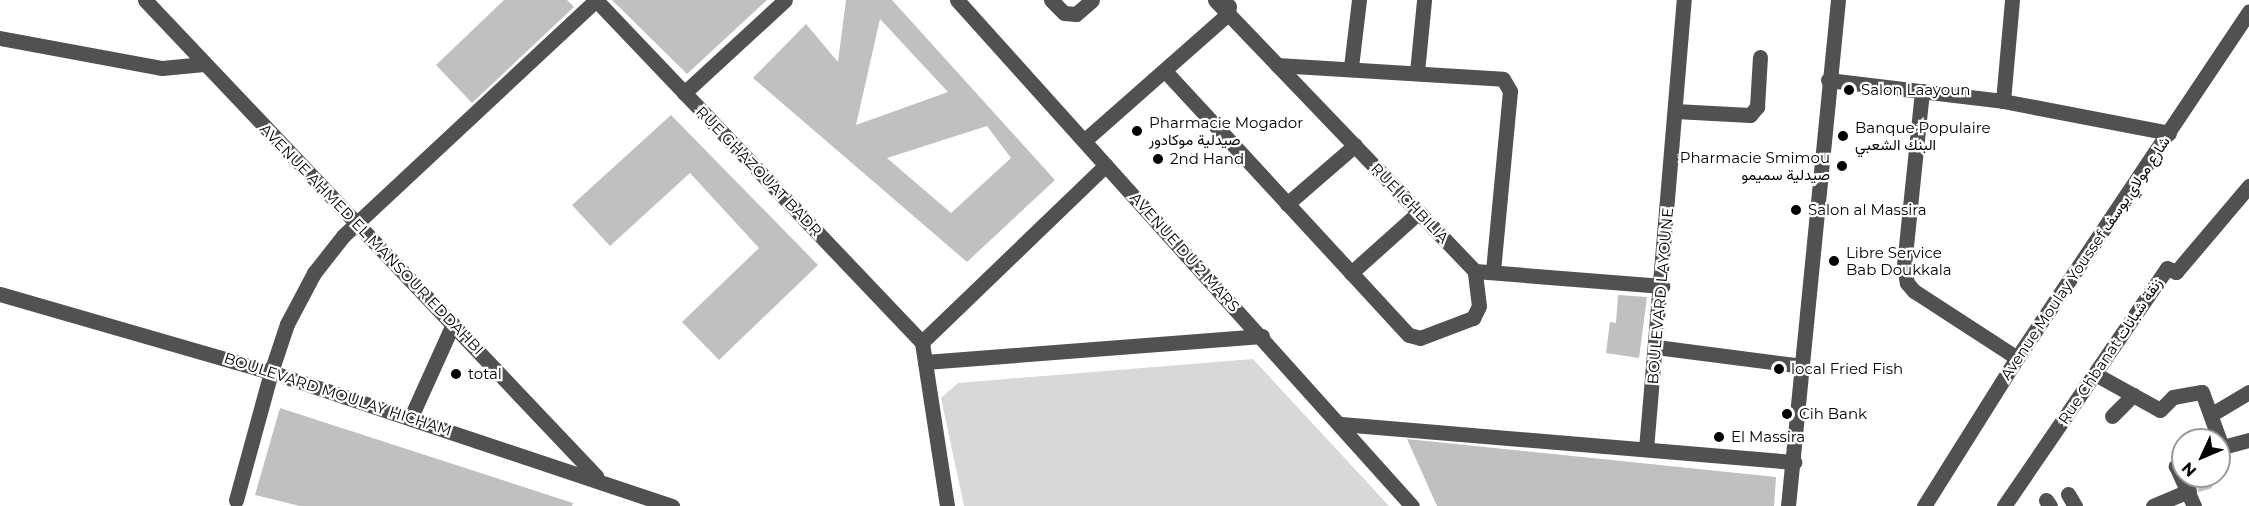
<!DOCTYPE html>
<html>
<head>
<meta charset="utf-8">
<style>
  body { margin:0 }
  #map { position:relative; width:2249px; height:506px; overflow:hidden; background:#fff; font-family:Montserrat,Vazirmatn,sans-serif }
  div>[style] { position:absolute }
  .green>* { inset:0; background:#d8d8d8 }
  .building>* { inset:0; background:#c0c0c0 }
  .minor>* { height:15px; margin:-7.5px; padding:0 7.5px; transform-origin:7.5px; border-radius:7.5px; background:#515151 }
  .dots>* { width:16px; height:16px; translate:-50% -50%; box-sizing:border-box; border:3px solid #fff; border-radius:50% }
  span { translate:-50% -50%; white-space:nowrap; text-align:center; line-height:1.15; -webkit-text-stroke:4.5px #fff; paint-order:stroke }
  .poi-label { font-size:15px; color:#000 }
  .left { translate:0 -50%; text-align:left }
  .right { translate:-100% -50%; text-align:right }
  .street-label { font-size:15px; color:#000 }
  .north { position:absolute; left:2171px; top:428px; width:60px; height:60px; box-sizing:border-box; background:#fff; border:2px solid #999; border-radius:50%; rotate:226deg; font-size:16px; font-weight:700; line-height:24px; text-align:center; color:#000 }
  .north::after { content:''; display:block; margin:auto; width:21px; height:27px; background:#000; clip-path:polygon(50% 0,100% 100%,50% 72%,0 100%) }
</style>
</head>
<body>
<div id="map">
  <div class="green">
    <div style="clip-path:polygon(1253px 359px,1389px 506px,964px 506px,941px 398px,958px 383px)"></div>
  </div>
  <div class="building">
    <div style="clip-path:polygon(504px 0,567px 0,574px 7px,472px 103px,436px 65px)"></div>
    <div style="clip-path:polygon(612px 0,767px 0,687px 74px)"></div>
    <div style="clip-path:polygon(evenodd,846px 0,892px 0,1055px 180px,967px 262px,753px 78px,806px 24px,838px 62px,846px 0,880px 19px,948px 92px,856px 125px,880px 19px,846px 0,987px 126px,1011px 158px,951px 213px,887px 158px,987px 126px)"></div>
    <div style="clip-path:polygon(671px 115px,818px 265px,719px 360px,682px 322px,759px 248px,690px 173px,610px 246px,572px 205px)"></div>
    <div style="clip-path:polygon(1618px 295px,1647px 297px,1639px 358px,1606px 353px,1610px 322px,1616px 323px)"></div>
    <div style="clip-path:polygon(280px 408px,573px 503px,572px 506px,300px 506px,255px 495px)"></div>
    <div style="clip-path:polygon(1407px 439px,1776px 477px,1774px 506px,1437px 506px)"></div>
    <div style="clip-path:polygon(2191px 476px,2208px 476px,2212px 488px,2199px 492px)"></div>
  </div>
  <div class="minor">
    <div style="left:145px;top:0;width:656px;rotate:46.54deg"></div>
    <div style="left:596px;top:0;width:472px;rotate:46.4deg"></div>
    <div style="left:957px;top:0;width:680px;rotate:48.04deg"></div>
    <div style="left:1051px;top:0;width:18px;rotate:45deg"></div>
    <div style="left:1064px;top:13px;width:12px;rotate:5deg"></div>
    <div style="left:1076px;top:14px;width:21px;rotate:-41deg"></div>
    <div style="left:1215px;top:0;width:376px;rotate:46.2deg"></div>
    <div style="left:1475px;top:271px;width:188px;rotate:4.6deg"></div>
    <div style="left:0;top:38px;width:165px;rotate:10.5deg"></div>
    <div style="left:162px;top:68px;width:42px;rotate:-5.4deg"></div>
    <div style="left:1277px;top:65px;width:226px;rotate:3.5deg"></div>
    <div style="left:1503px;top:79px;width:14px;rotate:60deg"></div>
    <div style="left:1510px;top:91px;width:181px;rotate:95.4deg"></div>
    <div style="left:1351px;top:67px;width:67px;rotate:-83.2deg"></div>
    <div style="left:1165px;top:71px;width:359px;rotate:47.3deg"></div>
    <div style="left:1409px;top:335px;width:11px;rotate:15deg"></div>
    <div style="left:1420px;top:338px;width:57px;rotate:-20.7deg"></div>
    <div style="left:1473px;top:318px;width:13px;rotate:-63deg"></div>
    <div style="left:1479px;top:306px;width:35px;rotate:-97deg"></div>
    <div style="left:1417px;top:72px;width:72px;rotate:-84.4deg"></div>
    <div style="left:1828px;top:80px;width:176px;rotate:6.8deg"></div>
    <div style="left:2003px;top:101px;width:169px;rotate:10.9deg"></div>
    <div style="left:1922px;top:91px;width:175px;rotate:95.9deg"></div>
    <div style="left:1904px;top:265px;width:18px;rotate:81deg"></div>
    <div style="left:1907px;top:283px;width:11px;rotate:49deg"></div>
    <div style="left:1914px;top:291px;width:123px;rotate:33deg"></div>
    <div style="left:684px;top:93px;width:137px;rotate:-42.6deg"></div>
    <div style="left:2003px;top:101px;width:101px;rotate:-84.9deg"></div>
    <div style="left:1675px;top:111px;width:75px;rotate:3.1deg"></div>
    <div style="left:1750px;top:115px;width:11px;rotate:-49deg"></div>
    <div style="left:1757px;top:107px;width:50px;rotate:-86.6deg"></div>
    <div style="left:1085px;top:140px;width:191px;rotate:-41.4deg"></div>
    <div style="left:1228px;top:14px;width:8px;rotate:-83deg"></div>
    <div style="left:1287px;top:204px;width:90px;rotate:-40.9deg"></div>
    <div style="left:1351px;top:273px;width:91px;rotate:-41.9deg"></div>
    <div style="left:0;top:294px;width:282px;rotate:16.1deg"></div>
    <div style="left:271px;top:372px;width:423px;rotate:18.5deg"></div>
    <div style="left:1656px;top:347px;width:148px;rotate:7.4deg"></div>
    <div style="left:925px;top:362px;width:338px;rotate:-4.4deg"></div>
    <div style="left:2095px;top:374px;width:74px;rotate:29deg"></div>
    <div style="left:2160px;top:410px;width:18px;rotate:-45deg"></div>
    <div style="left:2173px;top:397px;width:29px;rotate:-10deg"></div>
    <div style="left:2202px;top:392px;width:59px;rotate:70deg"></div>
    <div style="left:2212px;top:414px;width:43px;rotate:-30.7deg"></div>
    <div style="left:2112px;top:416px;width:30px;rotate:-45deg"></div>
    <div style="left:411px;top:417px;width:102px;rotate:-65.7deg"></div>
    <div style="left:1341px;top:424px;width:455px;rotate:4.8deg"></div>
    <div style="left:2219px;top:448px;width:31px;rotate:-15deg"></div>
    <div style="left:1646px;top:449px;width:451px;rotate:-85.2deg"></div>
    <div style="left:2183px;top:463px;width:8px;rotate:157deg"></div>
    <div style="left:2176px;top:466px;width:44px;rotate:65.8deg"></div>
    <div style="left:2068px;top:494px;width:14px;rotate:60deg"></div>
    <div style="left:236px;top:500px;width:133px;rotate:-74.7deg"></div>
    <div style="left:271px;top:372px;width:51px;rotate:-71.6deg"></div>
    <div style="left:287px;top:324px;width:58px;rotate:-62.1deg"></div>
    <div style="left:314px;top:273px;width:47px;rotate:-51.9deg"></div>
    <div style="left:343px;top:236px;width:346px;rotate:-43deg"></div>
    <div style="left:2046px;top:500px;width:7px;rotate:56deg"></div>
    <div style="left:947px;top:506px;width:166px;rotate:-98.7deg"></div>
    <div style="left:922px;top:342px;width:255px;rotate:-43.9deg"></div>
    <div style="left:1788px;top:506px;width:508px;rotate:-84.36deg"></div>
    <div style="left:1924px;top:506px;width:175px;rotate:-57.9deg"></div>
    <div style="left:2017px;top:358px;width:417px;rotate:-56.2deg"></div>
    <div style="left:2004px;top:506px;width:288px;rotate:-55.6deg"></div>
    <div style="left:2167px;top:268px;width:10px;rotate:24deg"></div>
    <div style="left:2176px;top:272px;width:113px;rotate:-49.7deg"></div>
    <div style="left:2153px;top:506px;width:39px;rotate:-23deg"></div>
  </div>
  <div class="dots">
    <div style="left:1849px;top:90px;background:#000"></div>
    <div style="left:1137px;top:131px;background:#000"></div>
    <div style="left:1843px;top:136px;background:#000"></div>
    <div style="left:1158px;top:159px;background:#000"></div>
    <div style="left:1842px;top:166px;background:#000"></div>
    <div style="left:1796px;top:210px;background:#000"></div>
    <div style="left:1834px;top:261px;background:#000"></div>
    <div style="left:1779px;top:369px;background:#000"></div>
    <div style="left:456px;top:374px;background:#000"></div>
    <div style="left:1787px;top:414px;background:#000"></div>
    <div style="left:1719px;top:437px;background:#000"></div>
  </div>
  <div class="poi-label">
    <span class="left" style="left:1861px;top:90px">Salon Laayoun</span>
    <span class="left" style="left:1149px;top:131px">Pharmacie Mogador<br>صيدلية موكادور</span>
    <span class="left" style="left:1855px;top:136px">Banque Populaire<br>البنك الشعبي</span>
    <span class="right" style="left:1830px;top:166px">Pharmacie Smimou<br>صيدلية سميمو</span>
    <span class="left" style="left:1170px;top:159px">2nd Hand</span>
    <span class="left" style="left:1808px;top:210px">Salon al Massira</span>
    <span class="left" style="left:1846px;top:261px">Libre Service<br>Bab Doukkala</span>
    <span class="left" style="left:1791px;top:369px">local Fried Fish</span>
    <span class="left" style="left:468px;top:374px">total</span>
    <span class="left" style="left:1799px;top:414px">Cih Bank</span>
    <span class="left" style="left:1731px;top:437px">El Massira</span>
  </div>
  <div class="street-label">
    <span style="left:759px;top:171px;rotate:46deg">RUE GHAZOUAT BADR</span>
    <span style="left:1410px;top:203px;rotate:46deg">RUE ICHBILIA</span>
    <span style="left:372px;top:239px;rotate:46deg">AVENUE AHMED EL MANSOUR EDDAHBI</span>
    <span style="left:1185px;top:252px;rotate:48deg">AVENUE DU 2 MARS</span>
    <span style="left:2085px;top:258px;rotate:-56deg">Avenue Moulay Youssef شارع مولاي يوسف</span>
    <span style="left:1660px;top:296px;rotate:-85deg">BOULEVARD LAYOUNE</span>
    <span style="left:2110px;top:351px;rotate:-56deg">Rue Chbanat زنقة شبانات</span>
    <span style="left:338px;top:394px;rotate:18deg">BOULEVARD MOULAY HICHAM</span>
  </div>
  <div class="north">N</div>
</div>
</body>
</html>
